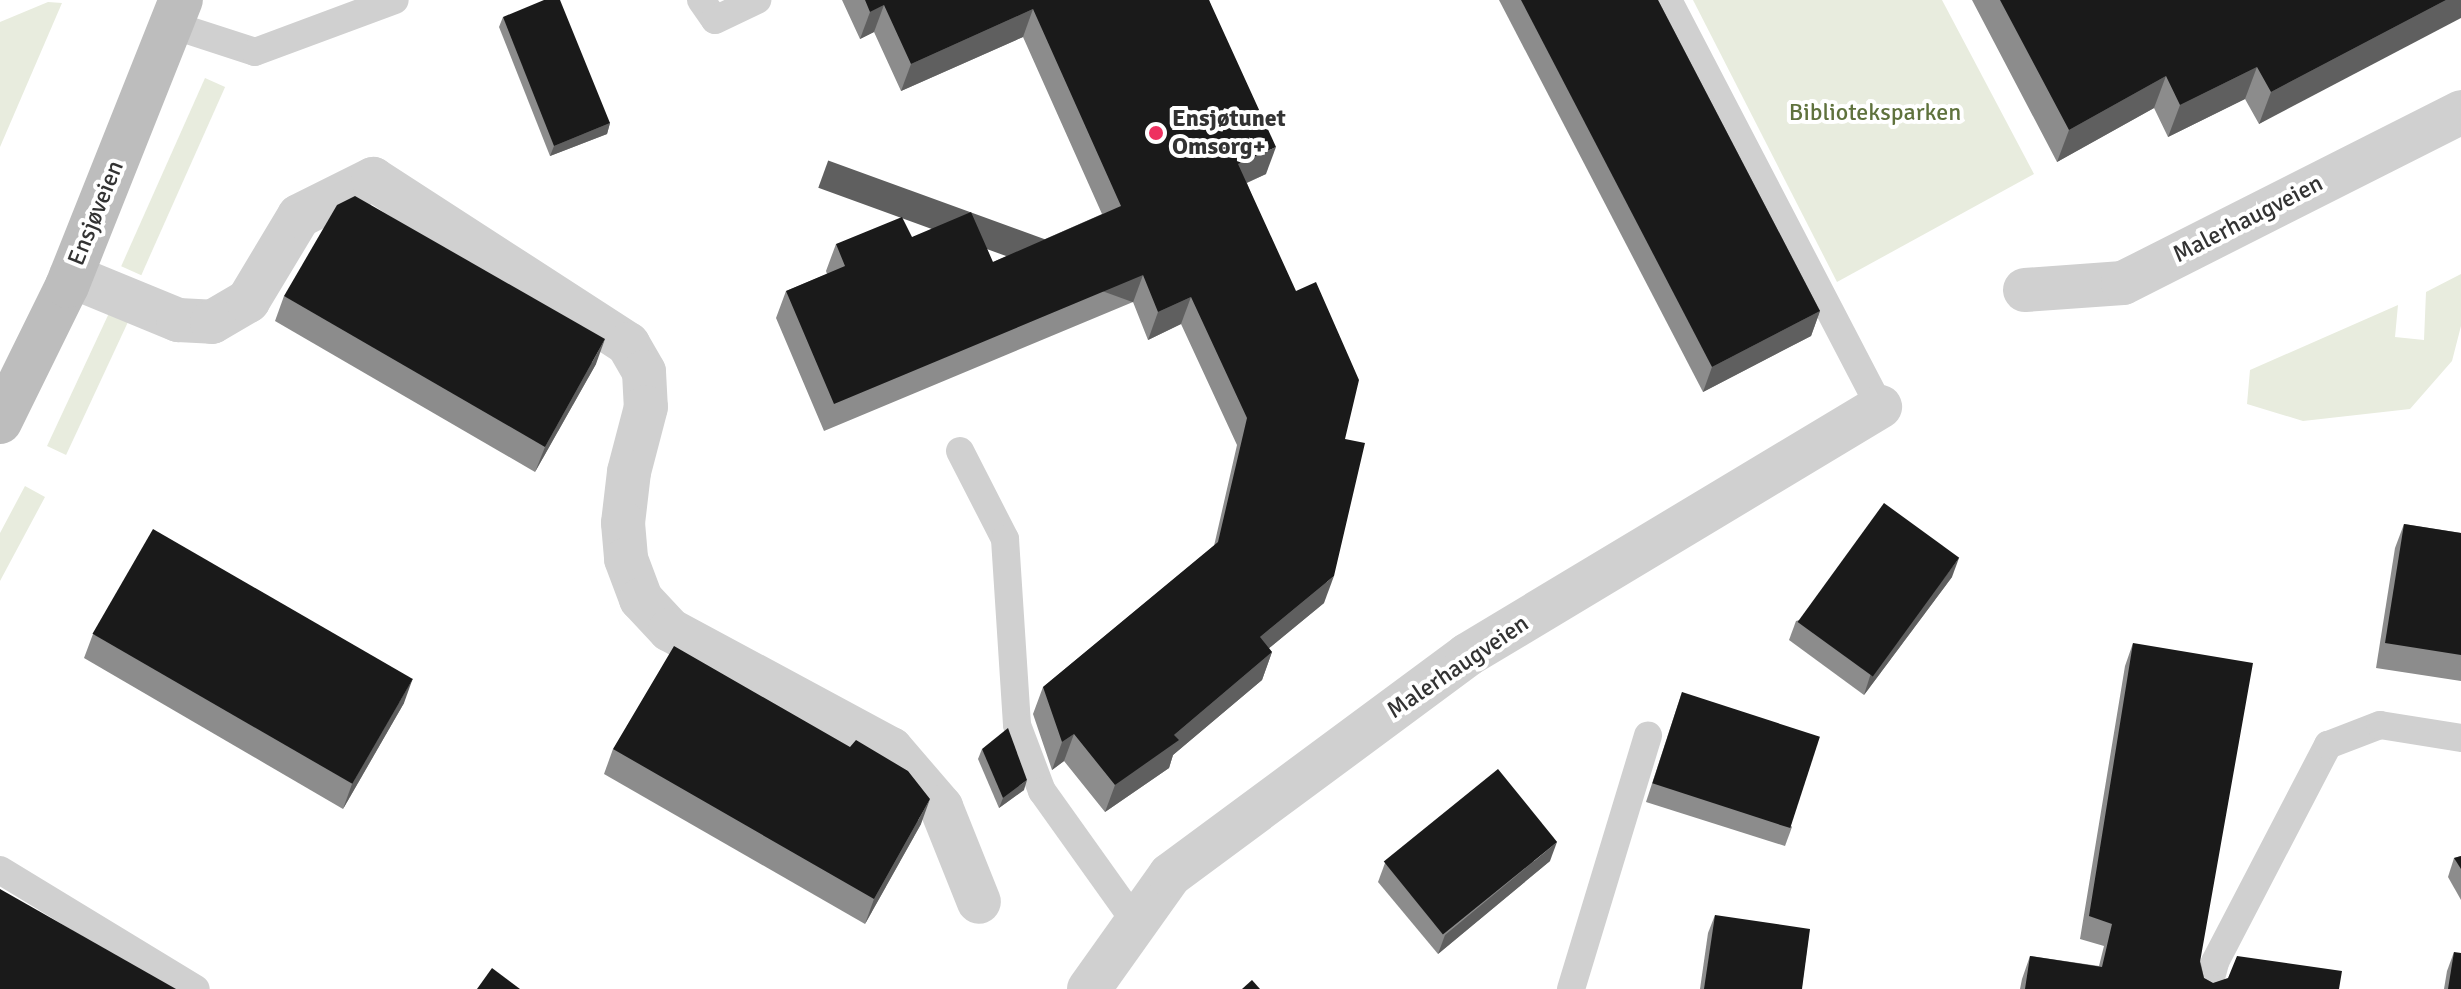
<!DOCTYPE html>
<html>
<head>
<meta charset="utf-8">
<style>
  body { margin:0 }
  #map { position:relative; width:2461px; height:989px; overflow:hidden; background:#fff; font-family:Signika,sans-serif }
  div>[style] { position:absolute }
  .green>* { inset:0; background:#e8ecde; transform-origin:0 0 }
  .lane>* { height:28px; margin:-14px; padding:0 14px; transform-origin:14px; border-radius:14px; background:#d0d0d0 }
  .street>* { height:44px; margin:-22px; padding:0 22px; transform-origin:22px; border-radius:22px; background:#d0d0d0 }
  .secondary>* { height:44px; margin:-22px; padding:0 22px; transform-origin:22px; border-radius:22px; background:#bdbdbd }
  .wall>* { inset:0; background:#8c8c8c }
  .shaded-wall>* { inset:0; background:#5f5f5f; transform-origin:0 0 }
  .building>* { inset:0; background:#1a1a1a; transform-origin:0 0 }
  .dots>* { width:22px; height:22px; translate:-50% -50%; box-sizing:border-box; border:4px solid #fff; border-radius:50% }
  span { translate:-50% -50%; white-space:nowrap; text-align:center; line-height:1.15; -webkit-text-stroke:8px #fff; paint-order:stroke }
  .park-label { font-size:24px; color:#5f723d }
  .poi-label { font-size:24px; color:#333; font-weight:700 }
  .left { translate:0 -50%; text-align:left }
  .street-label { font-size:24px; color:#333 }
</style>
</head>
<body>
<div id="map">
  <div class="green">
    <div style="clip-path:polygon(1693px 0,1942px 0,2034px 174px,1837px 282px)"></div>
    <div style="clip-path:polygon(48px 2px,62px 3px,0 147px,0 22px)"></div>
    <div style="left:205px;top:78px;width:22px;height:206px;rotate:24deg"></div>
    <div style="clip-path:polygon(2461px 274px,2461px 326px,2452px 361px,2410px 409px,2303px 421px,2247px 404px,2250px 370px,2398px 305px,2395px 337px,2424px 340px,2426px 292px)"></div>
    <div style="left:110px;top:311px;width:21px;height:149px;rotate:25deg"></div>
    <div style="clip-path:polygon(25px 486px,45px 497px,0 581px,0 533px)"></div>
  </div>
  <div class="lane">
    <div style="left:701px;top:0;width:24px;rotate:55deg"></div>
    <div style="left:715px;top:20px;width:47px;rotate:-25.5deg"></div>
    <div style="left:1668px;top:0;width:459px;rotate:62.5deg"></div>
    <div style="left:172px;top:25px;width:87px;rotate:18deg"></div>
    <div style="left:255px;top:52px;width:149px;rotate:-20.4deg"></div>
    <div style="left:960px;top:451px;width:99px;rotate:62.9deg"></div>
    <div style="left:1005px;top:539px;width:186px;rotate:86.3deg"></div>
    <div style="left:1017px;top:725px;width:71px;rotate:69.3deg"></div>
    <div style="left:1042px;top:791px;width:158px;rotate:54.5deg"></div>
    <div style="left:0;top:870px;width:229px;rotate:31.3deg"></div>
    <div style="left:1571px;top:989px;width:265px;rotate:-73.1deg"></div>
    <div style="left:2208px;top:989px;width:28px;rotate:-75deg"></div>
    <div style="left:2215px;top:962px;width:245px;rotate:-62.5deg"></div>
    <div style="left:2328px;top:745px;width:56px;rotate:-21deg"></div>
    <div style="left:2380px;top:725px;width:82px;rotate:9.1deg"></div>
  </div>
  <div class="street">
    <div style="left:71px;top:276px;width:116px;rotate:22.4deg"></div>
    <div style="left:178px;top:320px;width:34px;rotate:3deg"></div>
    <div style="left:212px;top:322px;width:42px;rotate:-30.3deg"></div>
    <div style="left:248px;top:301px;width:99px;rotate:-59deg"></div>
    <div style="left:299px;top:216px;width:83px;rotate:-26.6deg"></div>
    <div style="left:373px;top:179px;width:304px;rotate:32.9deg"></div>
    <div style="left:628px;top:344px;width:32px;rotate:60deg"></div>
    <div style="left:644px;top:372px;width:35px;rotate:87deg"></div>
    <div style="left:646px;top:407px;width:67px;rotate:104.7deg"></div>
    <div style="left:629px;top:472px;width:51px;rotate:96.7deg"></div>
    <div style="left:623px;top:523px;width:36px;rotate:85deg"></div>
    <div style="left:626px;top:559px;width:43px;rotate:69.4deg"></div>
    <div style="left:641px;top:599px;width:42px;rotate:46.9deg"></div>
    <div style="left:670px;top:630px;width:251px;rotate:28.3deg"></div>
    <div style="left:891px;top:749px;width:77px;rotate:49.2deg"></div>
    <div style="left:941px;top:807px;width:102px;rotate:68.2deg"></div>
    <div style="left:2025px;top:290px;width:98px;rotate:-4.1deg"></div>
    <div style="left:2123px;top:283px;width:379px;rotate:-26.8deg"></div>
    <div style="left:1089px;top:989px;width:140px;rotate:-54.6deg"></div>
    <div style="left:1170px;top:875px;width:370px;rotate:-36.5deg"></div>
    <div style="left:1467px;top:655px;width:482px;rotate:-31deg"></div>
  </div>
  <div class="secondary">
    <div style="left:0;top:422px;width:152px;rotate:-63.8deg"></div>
    <div style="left:67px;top:286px;width:308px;rotate:-68.3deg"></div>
  </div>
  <div class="wall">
    <div style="clip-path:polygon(842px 0,1209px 0,1266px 174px,1247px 183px,1345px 439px,1324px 603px,1269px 648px,1272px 652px,1262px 680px,1173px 755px,1169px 768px,1105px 812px,1064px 761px,1052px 770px,1033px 714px,1043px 687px,1214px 546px,1237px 445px,1181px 324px,1148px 340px,1133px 302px,824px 431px,776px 318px,786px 291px,827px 274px,826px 271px,836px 244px,912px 237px,993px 262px,1102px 214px,1023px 37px,901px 91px,874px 32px,860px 39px)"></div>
    <div style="clip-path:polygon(1499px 0,1658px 0,1820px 311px,1811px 336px,1703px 392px)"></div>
    <div style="clip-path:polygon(1972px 0,2461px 0,2259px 124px,2245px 99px,2168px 137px,2154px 108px,2057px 162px)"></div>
    <div style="clip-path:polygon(503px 17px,610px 123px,607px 134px,550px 156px,499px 27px)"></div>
    <div style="clip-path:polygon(284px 296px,596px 364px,535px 472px,275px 321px)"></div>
    <div style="clip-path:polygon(2404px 524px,2461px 533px,2461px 681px,2376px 668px,2395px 548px)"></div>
    <div style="clip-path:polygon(1952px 577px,1864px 695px,1789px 640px,1796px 621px)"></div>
    <div style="clip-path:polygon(93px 634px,404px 703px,343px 809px,84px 658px)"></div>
    <div style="clip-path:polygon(2133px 643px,2204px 978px,2213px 983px,2339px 989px,2020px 989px,2022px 979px,2030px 956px,2099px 966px,2104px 946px,2080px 939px,2125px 666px)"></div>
    <div style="clip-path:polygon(1682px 692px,1792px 827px,1785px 846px,1646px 802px)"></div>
    <div style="clip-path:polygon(850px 747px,921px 824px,865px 924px,604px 774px,613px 749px)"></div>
    <div style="clip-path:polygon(982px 749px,1024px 790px,999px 808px,978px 759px)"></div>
    <div style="clip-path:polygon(2461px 856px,2461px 900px,2448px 877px,2454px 858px)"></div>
    <div style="clip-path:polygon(1550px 861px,1438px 954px,1378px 882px,1385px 863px)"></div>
    <div style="clip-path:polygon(1715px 915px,1802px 989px,1700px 989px,1708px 933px)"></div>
    <div style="clip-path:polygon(2454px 952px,2461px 989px,2444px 989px,2447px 971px)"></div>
  </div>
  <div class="shaded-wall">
    <div style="clip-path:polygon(2446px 0,2461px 0,2461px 18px,2259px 124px,2271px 92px)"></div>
    <div style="clip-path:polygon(884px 5px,874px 32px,860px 39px,870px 12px)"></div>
    <div style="clip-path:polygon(1033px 9px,1023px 37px,901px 91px,911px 64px)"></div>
    <div style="clip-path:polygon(2257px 67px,2245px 99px,2168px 137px,2180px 105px)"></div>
    <div style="clip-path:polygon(2166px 76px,2154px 108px,2057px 162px,2069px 130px)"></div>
    <div style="clip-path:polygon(610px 123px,607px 134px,550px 156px,554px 146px)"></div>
    <div style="clip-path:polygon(1276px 147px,1266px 174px,1228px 191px,1238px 164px)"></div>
    <div style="left:1143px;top:275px;width:29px;height:335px;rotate:110deg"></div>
    <div style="clip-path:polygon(1191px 297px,1181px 324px,1148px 340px,1158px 312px)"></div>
    <div style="clip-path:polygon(1820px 311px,1811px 336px,1703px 392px,1712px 367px)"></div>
    <div style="clip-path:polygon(605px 339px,596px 364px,535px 472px,545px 447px)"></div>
    <div style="clip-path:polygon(1959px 558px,1952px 577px,1864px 695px,1870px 676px)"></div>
    <div style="clip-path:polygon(1334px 576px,1324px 603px,1250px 664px,1260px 637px)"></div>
    <div style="clip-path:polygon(1272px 652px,1262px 680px,1173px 755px,1169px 768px,1105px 812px,1115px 785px)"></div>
    <div style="clip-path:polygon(413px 678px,404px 703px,343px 809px,352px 784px)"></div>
    <div style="clip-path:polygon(1074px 734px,1064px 761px,1052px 770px,1062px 742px)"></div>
    <div style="clip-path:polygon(1027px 780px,1024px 790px,999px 808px,1003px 798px)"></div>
    <div style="clip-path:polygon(930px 799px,921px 824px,865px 924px,874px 899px)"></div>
    <div style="clip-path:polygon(1557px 842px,1550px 861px,1438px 954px,1445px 935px)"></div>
  </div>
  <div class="building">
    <div style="clip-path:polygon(544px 0,560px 0,610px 123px,554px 146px,503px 17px)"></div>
    <div style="clip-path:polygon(865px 0,1209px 0,1276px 147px,1238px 164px,1296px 291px,1316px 282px,1359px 380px,1345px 439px,1365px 443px,1334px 576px,1260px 637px,1272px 652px,1174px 735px,1179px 740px,1115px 785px,1074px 734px,1062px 742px,1043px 687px,1218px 542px,1247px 418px,1191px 297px,1158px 312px,1143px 275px,834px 404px,786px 291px,845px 266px,836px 244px,902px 217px,912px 237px,971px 212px,993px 262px,1121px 206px,1033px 9px,911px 64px,884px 5px,870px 12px)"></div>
    <div style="clip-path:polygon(1521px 0,1658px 0,1820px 311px,1712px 367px)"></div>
    <div style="clip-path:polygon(2000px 0,2446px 0,2271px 92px,2257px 67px,2180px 105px,2166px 76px,2069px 130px)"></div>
    <div style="clip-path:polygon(355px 196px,605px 339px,545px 447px,284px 296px,337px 205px)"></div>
    <div style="left:1884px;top:503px;width:93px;height:147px;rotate:36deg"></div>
    <div style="clip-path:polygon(2404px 524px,2461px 533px,2461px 655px,2385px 643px)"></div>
    <div style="left:153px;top:529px;width:300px;height:121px;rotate:30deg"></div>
    <div style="clip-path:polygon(2133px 643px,2253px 663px,2200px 962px,2204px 978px,2213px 983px,2228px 978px,2237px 956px,2342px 971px,2339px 989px,2025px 989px,2030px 956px,2102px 967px,2112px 924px,2089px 916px)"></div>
    <div style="clip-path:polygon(674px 646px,850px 747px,856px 740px,908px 771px,930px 799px,874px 899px,613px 749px)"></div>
    <div style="left:1682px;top:692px;width:145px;height:96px;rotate:18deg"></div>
    <div style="clip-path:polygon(1008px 728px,1027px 780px,1003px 798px,982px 749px)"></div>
    <div style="left:1498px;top:769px;width:94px;height:147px;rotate:51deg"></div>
    <div style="clip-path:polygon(2461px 856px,2461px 869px,2454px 858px)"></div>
    <div style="clip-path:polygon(0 889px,176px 989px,0 989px)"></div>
    <div style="clip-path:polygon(1715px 915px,1810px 929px,1802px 989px,1704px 989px)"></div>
    <div style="clip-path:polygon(2454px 952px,2461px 953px,2461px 989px,2448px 989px)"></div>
    <div style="clip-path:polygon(492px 968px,520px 989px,477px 989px)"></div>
    <div style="clip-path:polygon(1252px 980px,1260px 989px,1242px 989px)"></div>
  </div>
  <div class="dots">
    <div style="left:1156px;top:133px;background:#ee3160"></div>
  </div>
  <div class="park-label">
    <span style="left:1875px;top:113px">Biblioteksparken</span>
  </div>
  <div class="poi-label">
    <span class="left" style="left:1172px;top:133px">Ensjøtunet<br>Omsorg+</span>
  </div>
  <div class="street-label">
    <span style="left:96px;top:213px;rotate:-68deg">Ensjøveien</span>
    <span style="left:2248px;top:219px;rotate:-27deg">Malerhaugveien</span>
    <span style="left:1458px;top:667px;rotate:-34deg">Malerhaugveien</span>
  </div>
</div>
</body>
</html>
